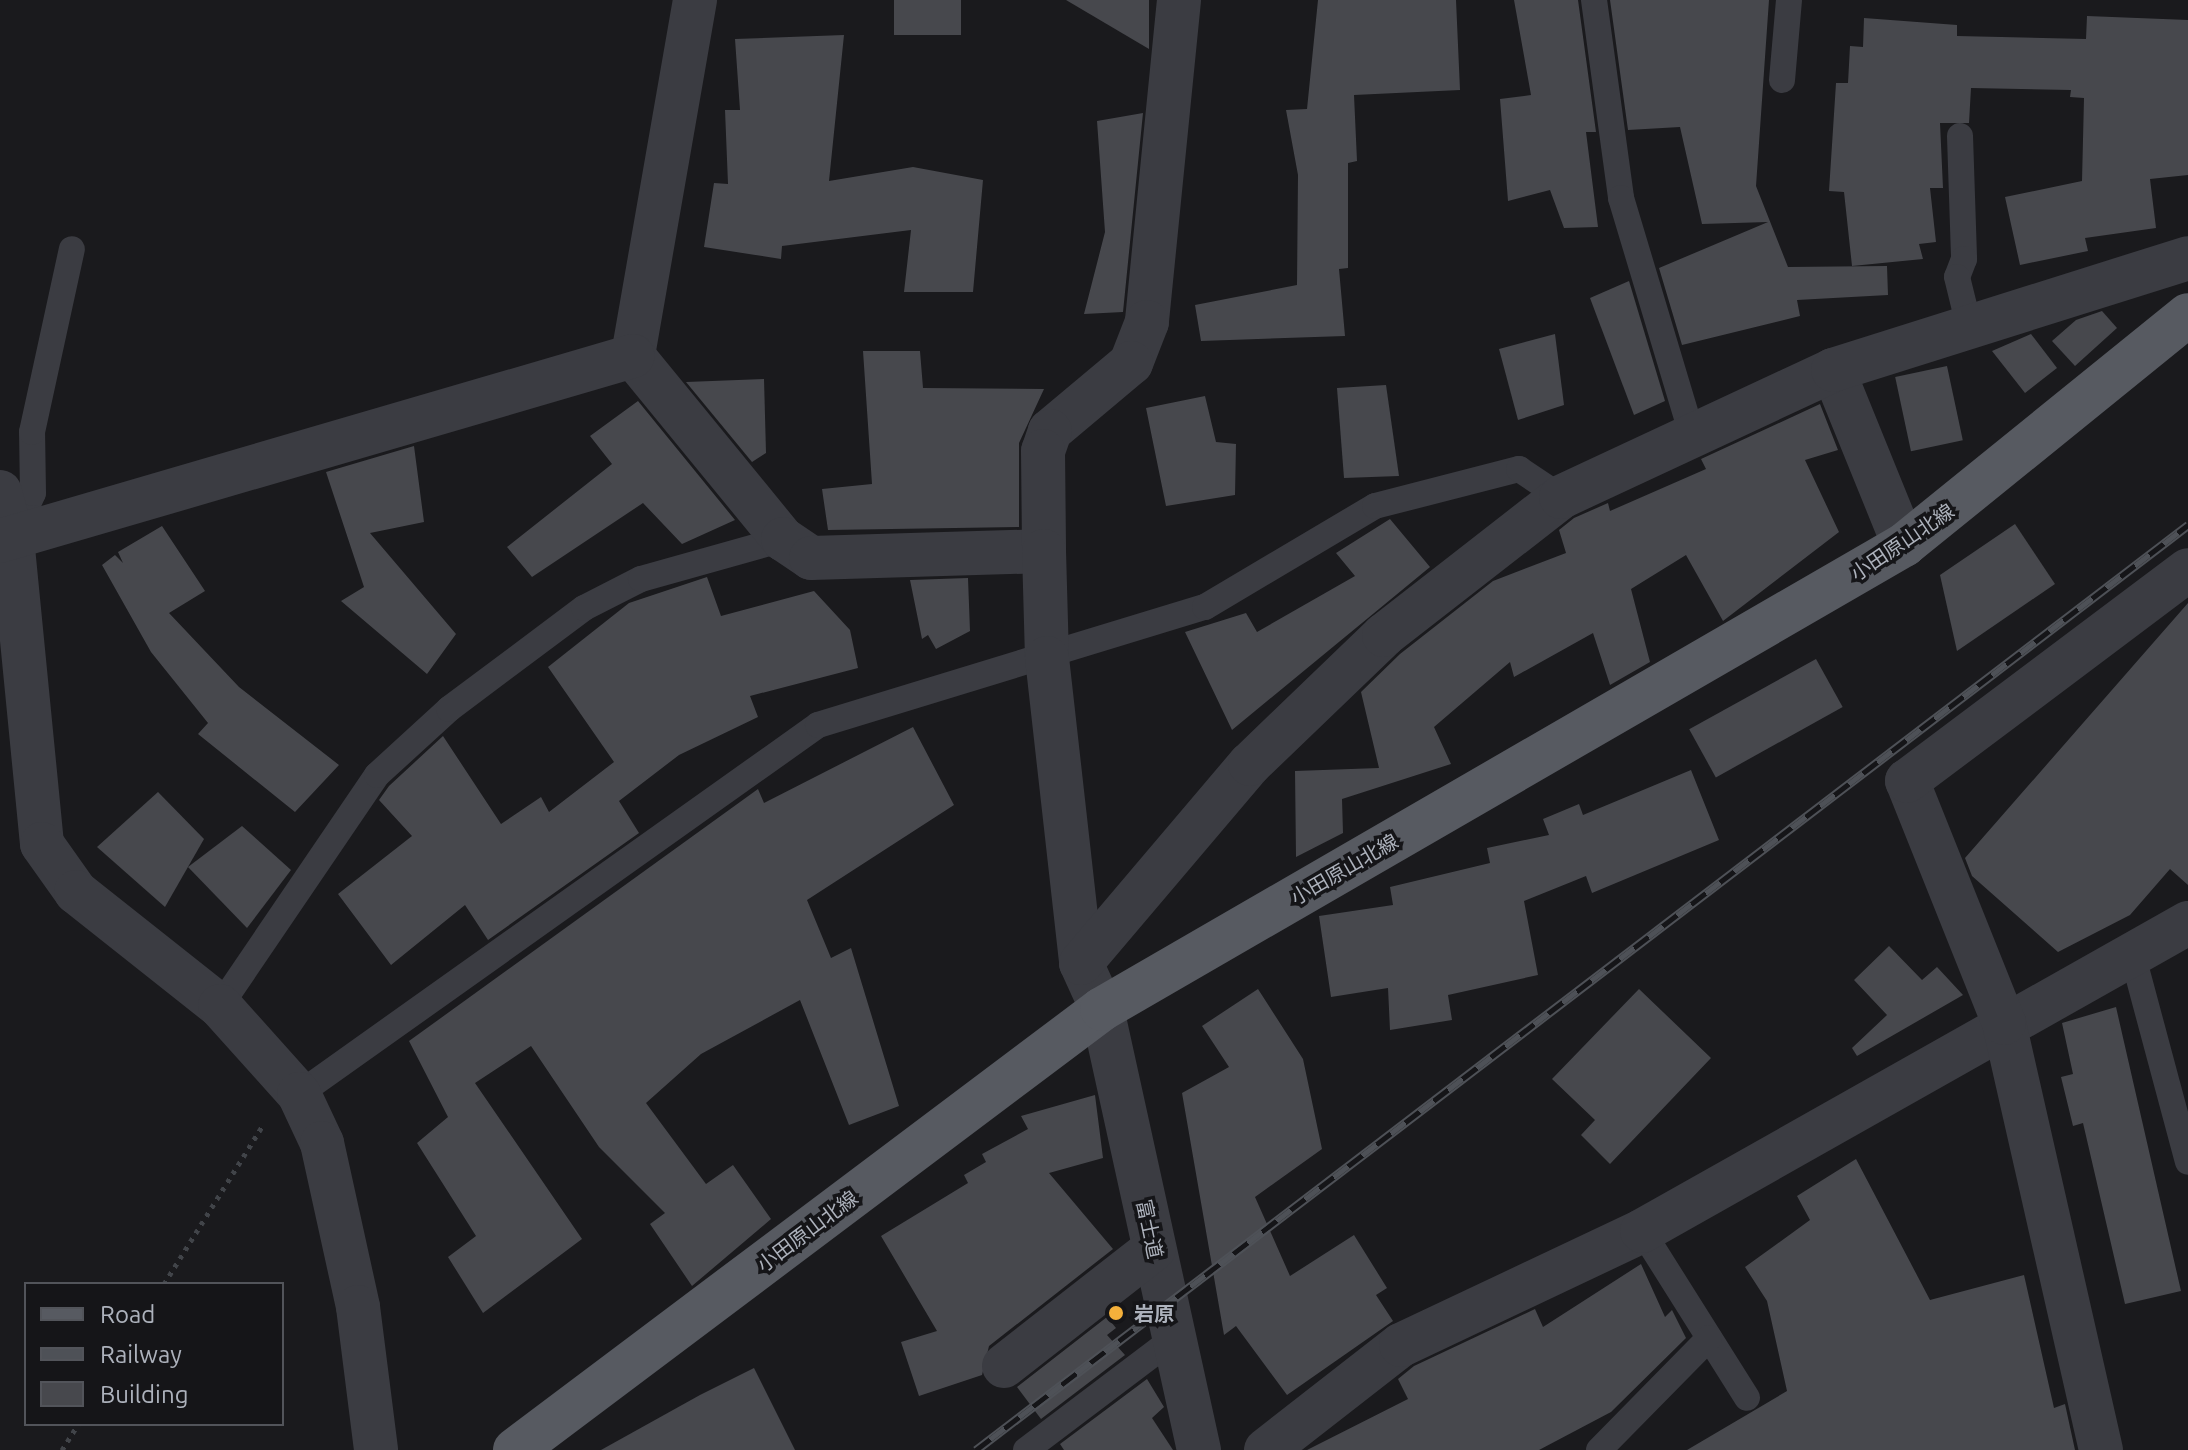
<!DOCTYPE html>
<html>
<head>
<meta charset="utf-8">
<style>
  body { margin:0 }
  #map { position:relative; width:2188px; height:1450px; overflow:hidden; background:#1a1a1d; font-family:Ubuntu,"Noto Sans JP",sans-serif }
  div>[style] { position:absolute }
  .building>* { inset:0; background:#47484d; transform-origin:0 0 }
  .path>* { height:5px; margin-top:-2.5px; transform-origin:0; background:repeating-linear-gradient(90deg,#414449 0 4px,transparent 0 10px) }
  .service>* { height:26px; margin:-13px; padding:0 13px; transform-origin:13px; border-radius:13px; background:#3b3c42 }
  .minor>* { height:44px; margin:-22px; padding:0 22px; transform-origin:22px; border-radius:22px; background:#3b3c42 }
  .primary>* { height:44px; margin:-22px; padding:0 22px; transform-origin:22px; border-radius:22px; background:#575a61 }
  .rail>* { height:9px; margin-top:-4.5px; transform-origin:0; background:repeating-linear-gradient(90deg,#151518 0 18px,#4e5157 0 36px); box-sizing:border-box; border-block:2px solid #4e5157 }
  .dots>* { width:22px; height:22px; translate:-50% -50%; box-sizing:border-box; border:4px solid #151518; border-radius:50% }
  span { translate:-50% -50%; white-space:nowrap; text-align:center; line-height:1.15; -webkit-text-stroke:7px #151518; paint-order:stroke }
  .street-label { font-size:20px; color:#adb2bc }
  .poi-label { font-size:20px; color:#adb2bc; font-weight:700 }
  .left { translate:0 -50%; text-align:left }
  .legend { position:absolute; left:24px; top:1282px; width:260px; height:144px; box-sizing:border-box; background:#151518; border:2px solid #52545a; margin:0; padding:10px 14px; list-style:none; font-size:24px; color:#adb2bc }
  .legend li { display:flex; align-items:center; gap:16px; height:40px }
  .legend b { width:40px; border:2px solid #52545a }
</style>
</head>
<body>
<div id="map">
  <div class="building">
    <div style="left:894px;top:0;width:67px;height:35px"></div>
    <div style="clip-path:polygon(1066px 0,1149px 0,1149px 49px)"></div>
    <div style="clip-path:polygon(1318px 0,1456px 0,1460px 90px,1354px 95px,1357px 161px,1348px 163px,1348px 268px,1339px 269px,1345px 336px,1201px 341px,1195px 305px,1297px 285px,1298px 175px,1286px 110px,1307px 109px)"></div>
    <div style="clip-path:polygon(1514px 0,1578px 0,1596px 132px,1586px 132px,1598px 227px,1564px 228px,1550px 190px,1508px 201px,1500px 99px,1531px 95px)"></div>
    <div style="clip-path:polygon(1610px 0,1769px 0,1756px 186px,1788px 267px,1887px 266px,1888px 295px,1797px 300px,1800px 316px,1682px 345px,1659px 268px,1768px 222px,1702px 224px,1680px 127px,1628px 130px)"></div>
    <div style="clip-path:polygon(2087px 16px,2188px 20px,2188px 175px,2150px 179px,2156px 228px,2085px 238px,2088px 251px,2020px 265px,2005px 197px,2082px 181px,2084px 98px,2070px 97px,2071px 90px,1971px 88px,1969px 123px,1940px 123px,1943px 188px,1930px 188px,1936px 242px,1919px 244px,1923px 259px,1852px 266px,1844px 192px,1829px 191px,1836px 83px,1848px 83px,1850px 46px,1863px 47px,1864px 18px,1957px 25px,1957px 36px,2086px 39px)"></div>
    <div style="clip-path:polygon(844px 35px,829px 181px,913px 167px,983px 180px,973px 292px,904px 292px,911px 230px,782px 246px,781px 259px,704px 247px,714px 183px,728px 184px,725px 110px,740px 110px,735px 39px)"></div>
    <div style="clip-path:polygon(1143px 113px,1123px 312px,1084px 314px,1105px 232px,1097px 121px)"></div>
    <div style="clip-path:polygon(1629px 281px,1665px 401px,1634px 415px,1590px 298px)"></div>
    <div style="clip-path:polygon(2102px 311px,2117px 328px,2075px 366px,2052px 341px,2076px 320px)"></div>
    <div style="clip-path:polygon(1555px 334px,1564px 405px,1518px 420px,1499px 349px)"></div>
    <div style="clip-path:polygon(2031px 334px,2057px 368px,2025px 393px,1992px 351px)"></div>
    <div style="clip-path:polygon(863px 351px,920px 351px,923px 388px,1044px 389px,1019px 443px,1019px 527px,828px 530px,822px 489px,872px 484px)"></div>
    <div style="left:1947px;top:366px;width:76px;height:53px;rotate:78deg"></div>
    <div style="clip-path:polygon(764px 379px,766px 453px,752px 462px,686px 382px)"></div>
    <div style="clip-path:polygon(1386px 385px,1399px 476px,1344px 478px,1337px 388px)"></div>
    <div style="clip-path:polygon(1205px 396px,1216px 442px,1236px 444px,1235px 495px,1166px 506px,1146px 408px)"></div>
    <div style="clip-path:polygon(638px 401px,735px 520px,682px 544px,643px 503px,532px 577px,507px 547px,612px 464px,590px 436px)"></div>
    <div style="clip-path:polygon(1820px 404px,1838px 450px,1805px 460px,1839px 532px,1723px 621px,1686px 555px,1631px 589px,1650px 662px,1610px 685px,1593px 633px,1514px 677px,1510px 662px,1434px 727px,1451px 764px,1342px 799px,1343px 833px,1296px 857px,1295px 771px,1379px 768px,1361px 692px,1400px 654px,1493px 581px,1566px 553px,1559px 530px,1574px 518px,1608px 503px,1610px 511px,1706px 469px,1701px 459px)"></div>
    <div style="clip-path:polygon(414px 446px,424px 522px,370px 533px,456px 634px,427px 674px,341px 601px,364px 587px,326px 472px)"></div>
    <div style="clip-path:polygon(1390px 519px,1430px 567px,1232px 730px,1185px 632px,1246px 613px,1257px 632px,1355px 576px,1336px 553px)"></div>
    <div style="clip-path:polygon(2015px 524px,2055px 584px,1957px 651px,1940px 575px)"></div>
    <div style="clip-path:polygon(162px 526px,205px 591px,169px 613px,239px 687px,339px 765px,295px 812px,198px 734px,208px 723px,151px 652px,102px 565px,115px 555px,123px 563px,118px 552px)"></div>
    <div style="clip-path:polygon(707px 577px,721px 616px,814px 591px,850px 630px,858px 668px,750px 696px,758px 717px,679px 755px,619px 801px,639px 833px,488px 940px,465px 905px,391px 965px,338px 894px,412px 836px,379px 800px,389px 786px,443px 736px,501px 824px,541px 797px,549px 812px,614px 762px,548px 667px,629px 603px)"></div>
    <div style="clip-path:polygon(968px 578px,970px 631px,936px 649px,928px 635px,922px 639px,910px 580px)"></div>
    <div style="clip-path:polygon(2188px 603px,2188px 885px,2170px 869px,2130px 915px,2058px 952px,1972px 876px,1965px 858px)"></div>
    <div style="left:1816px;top:659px;width:55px;height:145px;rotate:61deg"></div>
    <div style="clip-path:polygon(913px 727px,954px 805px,807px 900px,831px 958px,851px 948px,899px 1106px,849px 1125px,800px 1000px,701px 1054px,646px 1103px,706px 1184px,733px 1165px,771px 1219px,692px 1286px,650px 1224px,665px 1213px,599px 1147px,531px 1046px,475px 1083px,582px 1239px,483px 1313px,448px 1257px,476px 1236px,417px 1143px,448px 1117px,409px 1041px,758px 789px,764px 803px)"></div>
    <div style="clip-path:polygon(1691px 770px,1719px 840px,1592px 893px,1586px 876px,1524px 901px,1538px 975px,1448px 995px,1452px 1020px,1390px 1030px,1388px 988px,1331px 997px,1319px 916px,1393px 905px,1390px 887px,1490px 863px,1487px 848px,1549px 835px,1543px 819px,1579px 804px,1583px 815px)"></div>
    <div style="clip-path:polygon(158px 792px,204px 839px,165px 907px,97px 847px)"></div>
    <div style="clip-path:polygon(242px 826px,291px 870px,247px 928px,188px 867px)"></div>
    <div style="clip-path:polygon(1889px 946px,1922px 980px,1937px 967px,1963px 995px,1857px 1056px,1852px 1048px,1887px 1015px,1854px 980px)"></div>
    <div style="clip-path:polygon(1258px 989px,1303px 1059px,1322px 1149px,1255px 1197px,1290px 1276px,1354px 1235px,1387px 1288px,1376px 1295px,1393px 1321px,1287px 1395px,1236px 1326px,1224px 1335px,1182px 1093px,1229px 1067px,1202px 1026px)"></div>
    <div style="clip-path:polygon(1639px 989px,1711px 1058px,1610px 1164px,1581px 1135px,1595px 1120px,1552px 1079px)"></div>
    <div style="clip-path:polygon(2116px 1007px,2181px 1291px,2125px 1304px,2083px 1123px,2073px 1126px,2061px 1077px,2073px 1074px,2062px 1023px)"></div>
    <div style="clip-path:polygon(1095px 1095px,1103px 1158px,1049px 1173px,1113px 1249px,989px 1346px,982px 1375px,919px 1396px,901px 1342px,937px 1331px,881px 1236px,968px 1183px,964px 1175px,986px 1162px,982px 1154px,1028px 1129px,1021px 1116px)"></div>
    <div style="clip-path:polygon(1856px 1159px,1930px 1300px,2024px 1275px,2054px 1408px,2065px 1404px,2075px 1450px,1687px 1450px,1787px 1391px,1767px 1301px,1745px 1267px,1810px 1220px,1797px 1196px)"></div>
    <div style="clip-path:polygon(1641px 1264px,1665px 1317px,1672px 1310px,1686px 1338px,1611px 1412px,1539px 1450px,1307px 1450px,1408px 1399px,1398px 1379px,1414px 1366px,1535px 1309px,1543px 1327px)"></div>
    <div style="clip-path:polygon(1107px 1317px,1116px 1328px,1107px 1335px,1125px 1355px,1041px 1419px,1017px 1387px)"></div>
    <div style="clip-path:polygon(754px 1368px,795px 1450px,601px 1450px,700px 1395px)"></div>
    <div style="clip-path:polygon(1147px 1379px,1164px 1407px,1152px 1418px,1173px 1450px,1064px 1450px,1060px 1444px)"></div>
  </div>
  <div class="path">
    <div style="left:164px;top:1284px;width:187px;rotate:-58.1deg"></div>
    <div style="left:62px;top:1450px;width:31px;rotate:-58deg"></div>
  </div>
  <div class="service">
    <div style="left:1594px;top:0;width:200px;rotate:82.2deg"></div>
    <div style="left:1621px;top:198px;width:244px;rotate:73.3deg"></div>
    <div style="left:1782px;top:80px;width:80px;rotate:-85deg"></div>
    <div style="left:1960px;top:136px;width:123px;rotate:88.1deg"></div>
    <div style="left:1964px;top:259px;width:19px;rotate:111deg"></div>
    <div style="left:1957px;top:277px;width:50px;rotate:76.2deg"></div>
    <div style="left:13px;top:537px;width:48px;rotate:-65.6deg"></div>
    <div style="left:33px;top:493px;width:61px;rotate:-90.9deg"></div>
    <div style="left:32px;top:432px;width:187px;rotate:-77.7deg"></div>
    <div style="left:2132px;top:953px;width:216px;rotate:75deg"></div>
    <div style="left:220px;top:1006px;width:279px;rotate:-55.8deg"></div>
    <div style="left:377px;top:775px;width:98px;rotate:-42.5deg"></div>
    <div style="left:449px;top:709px;width:169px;rotate:-36.8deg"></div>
    <div style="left:584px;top:608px;width:64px;rotate:-27deg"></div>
    <div style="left:641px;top:579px;width:148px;rotate:-15.7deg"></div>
    <div style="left:299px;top:1094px;width:637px;rotate:-35.41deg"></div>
    <div style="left:818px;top:725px;width:405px;rotate:-17deg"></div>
    <div style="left:1205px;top:607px;width:198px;rotate:-30.7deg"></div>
    <div style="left:1375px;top:506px;width:149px;rotate:-14.4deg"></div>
    <div style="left:1519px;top:469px;width:50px;rotate:33.7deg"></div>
    <div style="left:1642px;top:1231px;width:197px;rotate:57.8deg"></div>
    <div style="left:1026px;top:1450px;width:186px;rotate:-37.1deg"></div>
    <div style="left:1599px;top:1450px;width:157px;rotate:-45.5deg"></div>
  </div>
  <div class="minor">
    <div style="left:695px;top:0;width:361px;rotate:99.9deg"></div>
    <div style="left:633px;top:356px;width:237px;rotate:50.7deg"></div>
    <div style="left:783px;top:539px;width:34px;rotate:34deg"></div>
    <div style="left:811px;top:558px;width:233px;rotate:-1.7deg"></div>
    <div style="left:1179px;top:0;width:324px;rotate:95.7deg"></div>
    <div style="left:1147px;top:322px;width:44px;rotate:111.3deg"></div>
    <div style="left:1131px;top:363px;width:106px;rotate:140deg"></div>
    <div style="left:1050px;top:431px;width:21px;rotate:109deg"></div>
    <div style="left:1043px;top:451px;width:100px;rotate:89.4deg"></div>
    <div style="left:1044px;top:551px;width:107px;rotate:88.4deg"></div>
    <div style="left:1047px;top:658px;width:307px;rotate:83.6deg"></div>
    <div style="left:1081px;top:963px;width:51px;rotate:65.5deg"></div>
    <div style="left:1102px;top:1009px;width:452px;rotate:77.6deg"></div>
    <div style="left:1833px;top:370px;width:189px;rotate:67.9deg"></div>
    <div style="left:0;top:492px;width:48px;rotate:75.4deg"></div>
    <div style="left:12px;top:538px;width:307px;rotate:84.4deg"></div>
    <div style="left:42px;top:844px;width:59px;rotate:54.7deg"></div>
    <div style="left:76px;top:892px;width:184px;rotate:38.4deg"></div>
    <div style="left:220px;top:1006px;width:118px;rotate:48.1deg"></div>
    <div style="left:299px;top:1094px;width:54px;rotate:64.9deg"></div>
    <div style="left:322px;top:1143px;width:168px;rotate:77.6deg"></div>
    <div style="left:358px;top:1307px;width:144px;rotate:82.8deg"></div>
    <div style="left:0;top:541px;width:659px;rotate:-16.29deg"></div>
    <div style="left:1081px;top:963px;width:261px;rotate:-49.7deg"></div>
    <div style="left:1250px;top:764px;width:186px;rotate:-43.9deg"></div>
    <div style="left:1384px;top:635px;width:224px;rotate:-37.9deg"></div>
    <div style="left:1561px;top:497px;width:300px;rotate:-25deg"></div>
    <div style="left:1833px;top:370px;width:372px;rotate:-17.5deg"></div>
    <div style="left:1004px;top:1366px;width:190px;rotate:-38deg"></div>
    <div style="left:1266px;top:1450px;width:171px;rotate:-37.9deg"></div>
    <div style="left:1401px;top:1345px;width:267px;rotate:-25.3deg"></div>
    <div style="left:1642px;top:1231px;width:627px;rotate:-29.43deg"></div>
    <div style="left:2101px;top:1450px;width:438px;rotate:-102.8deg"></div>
    <div style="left:2004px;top:1023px;width:261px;rotate:-111.8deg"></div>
    <div style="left:1907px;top:781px;width:351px;rotate:-36.9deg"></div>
  </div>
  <div class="primary">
    <div style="left:515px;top:1450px;width:734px;rotate:-36.92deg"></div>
    <div style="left:1102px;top:1009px;width:927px;rotate:-30.05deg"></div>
    <div style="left:1904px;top:545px;width:365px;rotate:-39deg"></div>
  </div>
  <div class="rail">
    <div style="left:976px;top:1450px;width:1525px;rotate:-37.35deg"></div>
  </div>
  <div class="dots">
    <div style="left:1116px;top:1313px;background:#f4b03b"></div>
  </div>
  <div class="street-label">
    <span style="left:1902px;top:542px;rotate:-34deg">小田原山北線</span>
    <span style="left:1344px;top:869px;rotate:-30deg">小田原山北線</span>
    <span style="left:1150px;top:1229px;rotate:78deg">富士道</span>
    <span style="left:807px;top:1231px;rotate:-37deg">小田原山北線</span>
  </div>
  <div class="poi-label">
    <span class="left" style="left:1134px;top:1313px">岩原</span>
  </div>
  <ul class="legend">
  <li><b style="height:10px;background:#575a61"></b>Road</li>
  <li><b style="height:10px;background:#4e5157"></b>Railway</li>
  <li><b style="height:22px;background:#47484d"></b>Building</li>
  </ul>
</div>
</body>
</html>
